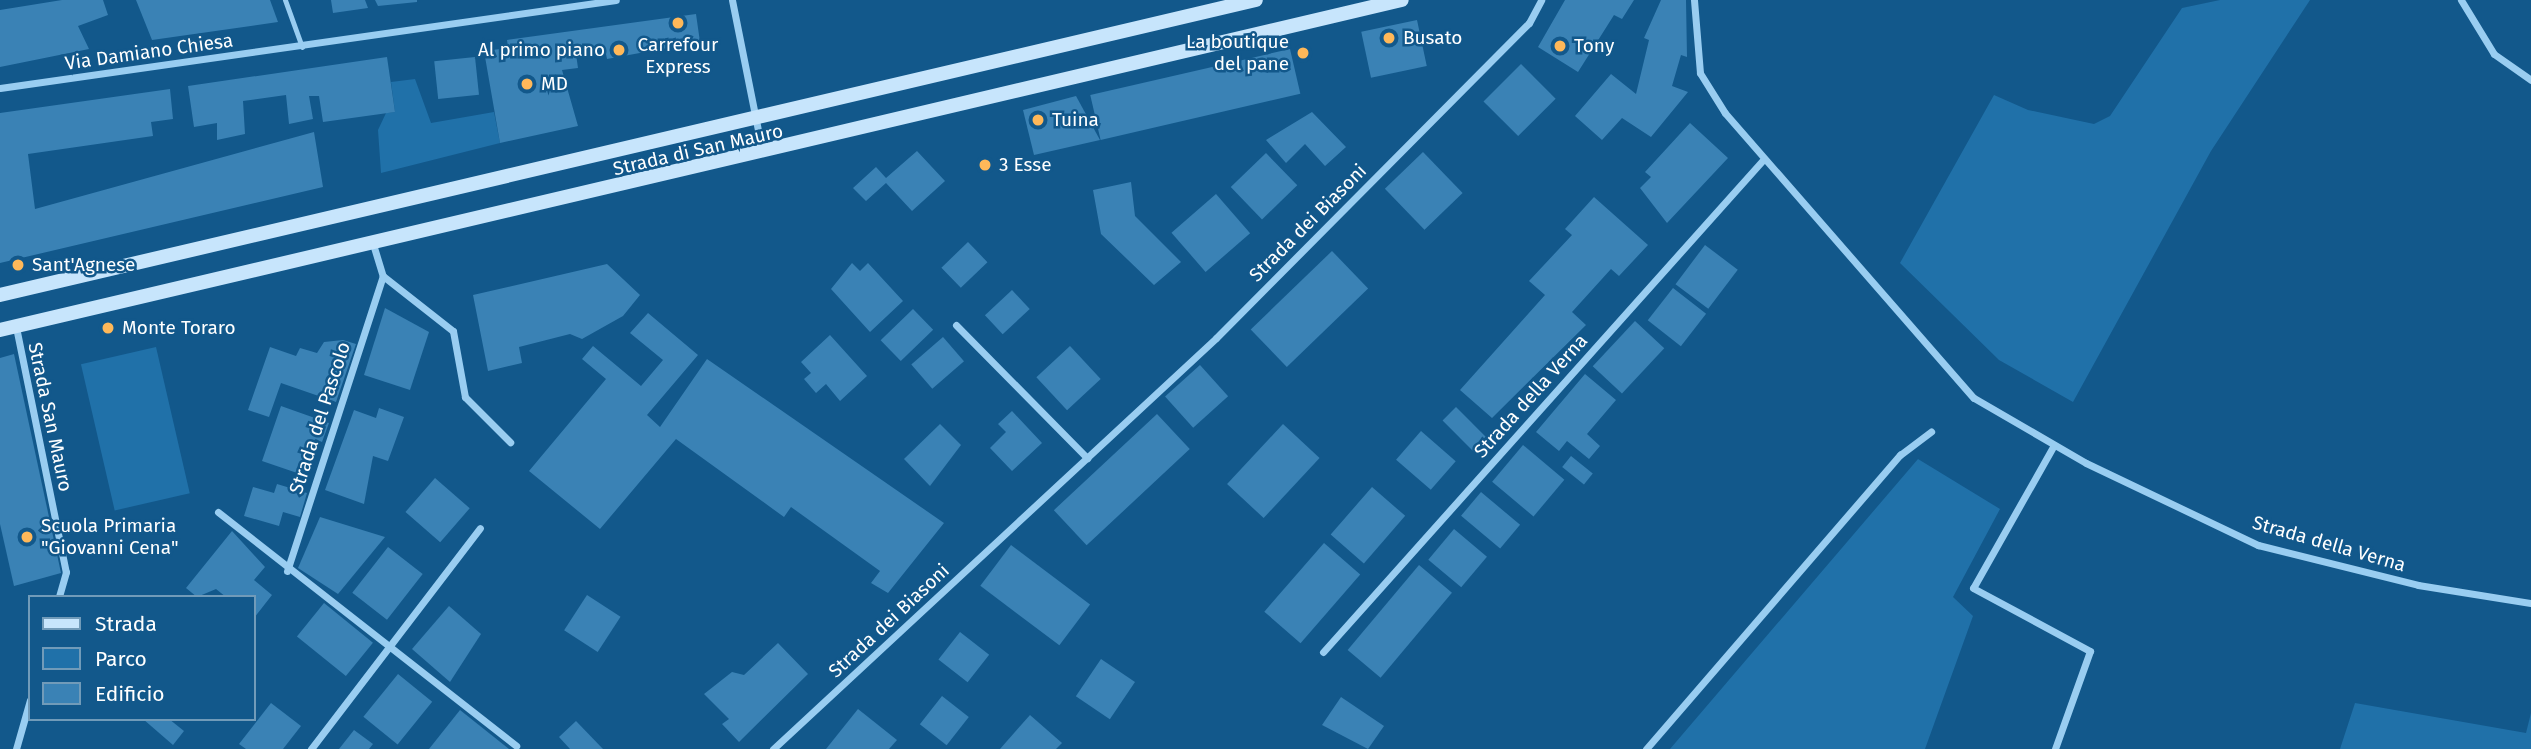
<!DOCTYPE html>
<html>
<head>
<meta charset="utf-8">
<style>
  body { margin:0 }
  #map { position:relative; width:2531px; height:749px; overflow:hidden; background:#12588b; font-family:"Fira Sans",sans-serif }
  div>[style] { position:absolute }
  .green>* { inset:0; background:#2071a9; transform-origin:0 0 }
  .building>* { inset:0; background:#3a82b5; transform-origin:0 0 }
  .lane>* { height:5px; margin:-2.5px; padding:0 2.5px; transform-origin:2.5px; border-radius:2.5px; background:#99cdf1 }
  .street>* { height:7px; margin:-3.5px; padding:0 3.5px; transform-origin:3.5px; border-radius:3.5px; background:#99cdf1 }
  .secondary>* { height:14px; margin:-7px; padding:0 7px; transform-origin:7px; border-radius:7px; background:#c7e5fc }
  .dots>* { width:19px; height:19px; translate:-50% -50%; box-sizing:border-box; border:4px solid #12588b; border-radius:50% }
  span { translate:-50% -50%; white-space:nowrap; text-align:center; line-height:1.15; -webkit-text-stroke:5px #12588b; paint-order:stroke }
  .poi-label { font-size:19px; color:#fff }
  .left { translate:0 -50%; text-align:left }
  .right { translate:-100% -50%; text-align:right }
  .street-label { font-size:19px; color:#fff }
  .legend { position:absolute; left:28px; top:595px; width:228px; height:126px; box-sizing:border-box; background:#12588b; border:2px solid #719bb9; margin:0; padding:9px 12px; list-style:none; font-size:21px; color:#fff }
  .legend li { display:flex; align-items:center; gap:14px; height:35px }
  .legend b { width:35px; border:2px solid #719bb9 }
</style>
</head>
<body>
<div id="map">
  <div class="green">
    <div style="clip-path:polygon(2220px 0,2310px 0,2211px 151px,2073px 402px,1999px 360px,1900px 263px,1994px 95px,2028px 110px,2094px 124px,2110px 116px,2182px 8px)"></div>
    <div style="clip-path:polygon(415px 79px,431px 123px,494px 112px,500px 143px,381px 173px,378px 130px,386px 113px,395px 112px,391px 82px)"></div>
    <div style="left:156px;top:347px;width:150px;height:77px;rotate:77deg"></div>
    <div style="clip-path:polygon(1918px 459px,2000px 509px,1953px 597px,1973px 616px,1925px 749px,1670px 749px)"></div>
    <div style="clip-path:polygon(2355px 703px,2526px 733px,2531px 713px,2531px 749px,2340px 749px)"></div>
  </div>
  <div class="building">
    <div style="clip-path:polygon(62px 0,103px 0,108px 15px,78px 26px,89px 49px,0 67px,0 10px)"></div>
    <div style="clip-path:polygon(136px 0,270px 0,278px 22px,152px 40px)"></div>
    <div style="clip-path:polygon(331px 0,365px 0,368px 8px,333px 13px)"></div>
    <div style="clip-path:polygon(375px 0,417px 0,417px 2px,378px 6px)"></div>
    <div style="clip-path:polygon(1565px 0,1634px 0,1622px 19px,1614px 15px,1578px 72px,1538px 47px)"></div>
    <div style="clip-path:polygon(1661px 0,1686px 0,1687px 57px,1681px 55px,1672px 86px,1688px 92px,1651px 137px,1622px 118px,1602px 140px,1575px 116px,1611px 74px,1636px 94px,1649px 40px,1644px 38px)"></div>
    <div style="clip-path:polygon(696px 14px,700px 42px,607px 59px,605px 49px,576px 54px,578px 68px,562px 70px,578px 126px,500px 143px,484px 51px,508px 48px,507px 40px)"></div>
    <div style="left:1417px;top:20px;width:47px;height:57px;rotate:78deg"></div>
    <div style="left:1290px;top:49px;width:46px;height:205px;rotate:77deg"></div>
    <div style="clip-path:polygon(387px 57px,395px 112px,323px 122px,319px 96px,309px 96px,313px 119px,289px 124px,286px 95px,243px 101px,245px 134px,217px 140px,217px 123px,194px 127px,188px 86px)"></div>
    <div style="left:475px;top:57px;width:38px;height:41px;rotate:84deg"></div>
    <div style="left:1521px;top:64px;width:49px;height:53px;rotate:45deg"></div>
    <div style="clip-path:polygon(170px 89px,173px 119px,151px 122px,153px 136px,28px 154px,35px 209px,314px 132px,323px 187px,0 263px,0 113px)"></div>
    <div style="clip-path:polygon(1076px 96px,1100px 140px,1034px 155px,1023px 110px)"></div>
    <div style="clip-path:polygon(1312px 112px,1346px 147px,1325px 166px,1305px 144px,1286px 163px,1266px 140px)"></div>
    <div style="clip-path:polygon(1690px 123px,1728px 158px,1667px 223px,1640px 188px,1651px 177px,1645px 172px)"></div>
    <div style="clip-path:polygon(917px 151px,945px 181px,912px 211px,886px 183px,866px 201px,853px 188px,876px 167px,886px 178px)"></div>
    <div style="left:1423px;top:152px;width:57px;height:53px;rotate:46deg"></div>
    <div style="left:1266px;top:153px;width:45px;height:49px;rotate:46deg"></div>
    <div style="clip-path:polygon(1131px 182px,1135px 216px,1181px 262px,1154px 285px,1101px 234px,1093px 190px)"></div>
    <div style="left:1216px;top:194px;width:52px;height:59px;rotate:49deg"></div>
    <div style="clip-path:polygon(1594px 197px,1648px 245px,1619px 276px,1611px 269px,1572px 312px,1586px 325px,1492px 418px,1460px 390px,1545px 295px,1529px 281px,1572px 235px,1565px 229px)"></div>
    <div style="left:968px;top:242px;width:28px;height:37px;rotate:46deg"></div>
    <div style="left:1705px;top:245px;width:41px;height:49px;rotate:37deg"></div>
    <div style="left:1332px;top:251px;width:52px;height:113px;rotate:46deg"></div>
    <div style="clip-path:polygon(852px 263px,860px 271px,868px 263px,903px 301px,870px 332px,831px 289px)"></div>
    <div style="clip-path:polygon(607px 264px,640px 295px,623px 316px,582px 339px,570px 334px,519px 347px,522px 363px,488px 371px,473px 295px)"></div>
    <div style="left:1673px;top:288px;width:42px;height:41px;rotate:38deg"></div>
    <div style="left:1012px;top:290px;width:26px;height:37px;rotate:47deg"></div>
    <div style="clip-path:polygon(385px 308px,429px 332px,410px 390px,364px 375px)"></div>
    <div style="left:913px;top:309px;width:29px;height:45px;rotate:46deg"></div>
    <div style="clip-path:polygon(648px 313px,698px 355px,647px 415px,660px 427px,707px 359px,944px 523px,888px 593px,871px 583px,880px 571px,791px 507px,784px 517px,676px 439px,600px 529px,529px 471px,606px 379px,582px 359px,593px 346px,641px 386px,663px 360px,630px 333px)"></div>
    <div style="left:1635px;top:321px;width:40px;height:62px;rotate:43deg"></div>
    <div style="clip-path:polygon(830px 335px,867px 376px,840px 401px,826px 384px,816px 393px,804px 379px,811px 373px,801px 362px)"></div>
    <div style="left:943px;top:337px;width:32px;height:42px;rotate:49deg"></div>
    <div style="clip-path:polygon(343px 340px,356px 344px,336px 402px,281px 383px,269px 417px,248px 410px,270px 347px,296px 356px,300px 348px,317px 353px,324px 342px)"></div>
    <div style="left:1070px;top:346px;width:45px;height:46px;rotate:47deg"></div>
    <div style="clip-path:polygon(14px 354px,61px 573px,14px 586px,0 524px,0 358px)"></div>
    <div style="left:1200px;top:365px;width:42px;height:47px;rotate:48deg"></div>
    <div style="clip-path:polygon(1585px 374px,1616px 400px,1587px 434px,1600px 446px,1589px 459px,1567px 441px,1559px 451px,1536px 432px)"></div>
    <div style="clip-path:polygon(281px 406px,329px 423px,322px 442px,315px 439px,303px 475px,262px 461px)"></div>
    <div style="left:1456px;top:407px;width:48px;height:19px;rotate:45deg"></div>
    <div style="clip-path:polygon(379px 408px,404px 417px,388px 461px,373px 456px,364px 504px,325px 490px,354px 410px,376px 418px)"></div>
    <div style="clip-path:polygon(1012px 411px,1042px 443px,1012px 471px,990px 448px,1006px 432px,998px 424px)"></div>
    <div style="left:1157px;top:414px;width:48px;height:141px;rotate:47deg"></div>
    <div style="clip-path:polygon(940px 424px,961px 445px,930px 486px,904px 459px)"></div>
    <div style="left:1283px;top:424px;width:50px;height:82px;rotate:43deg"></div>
    <div style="left:1421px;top:431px;width:46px;height:38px;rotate:41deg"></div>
    <div style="left:1523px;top:445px;width:54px;height:48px;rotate:40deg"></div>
    <div style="left:1571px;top:456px;width:28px;height:14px;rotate:39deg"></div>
    <div style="left:435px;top:478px;width:46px;height:45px;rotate:41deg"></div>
    <div style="clip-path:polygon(277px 484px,307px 493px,300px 517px,283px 512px,279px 526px,244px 516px,253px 487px,274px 493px)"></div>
    <div style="left:1372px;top:487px;width:44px;height:63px;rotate:41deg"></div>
    <div style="left:1481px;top:492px;width:51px;height:31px;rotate:40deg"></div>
    <div style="clip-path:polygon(320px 517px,385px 537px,338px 594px,298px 568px)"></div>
    <div style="left:1454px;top:529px;width:43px;height:40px;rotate:40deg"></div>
    <div style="clip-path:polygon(232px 531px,265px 567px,254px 580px,272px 595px,254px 618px,254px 597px,226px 597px,216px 589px,197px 597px,186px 588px)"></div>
    <div style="left:1324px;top:543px;width:48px;height:91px;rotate:41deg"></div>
    <div style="left:1011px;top:545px;width:99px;height:51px;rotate:37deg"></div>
    <div style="left:388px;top:547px;width:44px;height:58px;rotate:38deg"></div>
    <div style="left:1419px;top:565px;width:43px;height:111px;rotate:40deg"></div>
    <div style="left:587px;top:595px;width:40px;height:42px;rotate:33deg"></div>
    <div style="left:324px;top:603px;width:63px;height:43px;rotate:39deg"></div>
    <div style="clip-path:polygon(449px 606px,481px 634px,450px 682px,412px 649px)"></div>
    <div style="left:960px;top:632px;width:37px;height:35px;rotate:38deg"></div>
    <div style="clip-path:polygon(778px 643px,808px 674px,739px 742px,722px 724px,729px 719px,704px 694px,732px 672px,744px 675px)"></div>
    <div style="left:1101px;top:659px;width:41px;height:45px;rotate:34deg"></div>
    <div style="left:398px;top:674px;width:44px;height:55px;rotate:39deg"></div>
    <div style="left:942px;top:696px;width:34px;height:36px;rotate:38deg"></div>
    <div style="clip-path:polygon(1341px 697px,1384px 726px,1368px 749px,1322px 725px)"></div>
    <div style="clip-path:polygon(271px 703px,301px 726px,283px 749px,246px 749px,239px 744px)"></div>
    <div style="clip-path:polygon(858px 709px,897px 740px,889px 749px,826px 749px)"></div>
    <div style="clip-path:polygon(460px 710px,509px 749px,429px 749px)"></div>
    <div style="clip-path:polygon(1030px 715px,1062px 743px,1056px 749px,1000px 749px)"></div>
    <div style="clip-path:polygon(143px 719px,169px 719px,184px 731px,173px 745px)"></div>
    <div style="clip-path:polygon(576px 721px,603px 749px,570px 749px,559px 737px)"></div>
    <div style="clip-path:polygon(354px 730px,373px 744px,369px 749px,339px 749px)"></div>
  </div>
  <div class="lane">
    <div style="left:285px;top:0;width:50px;rotate:70.1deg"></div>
  </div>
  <div class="street">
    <div style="left:732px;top:0;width:153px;rotate:78.7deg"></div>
    <div style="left:1694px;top:0;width:73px;rotate:85.3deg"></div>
    <div style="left:1700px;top:73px;width:47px;rotate:58deg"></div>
    <div style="left:1725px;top:113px;width:378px;rotate:48.9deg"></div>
    <div style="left:1974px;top:398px;width:129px;rotate:30.1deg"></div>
    <div style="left:2086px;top:463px;width:191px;rotate:25.5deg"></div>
    <div style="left:2258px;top:545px;width:165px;rotate:14deg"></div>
    <div style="left:2418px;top:585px;width:114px;rotate:9.1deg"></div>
    <div style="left:2461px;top:0;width:63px;rotate:58.6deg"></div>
    <div style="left:2494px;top:54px;width:45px;rotate:35.1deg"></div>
    <div style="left:0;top:88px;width:622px;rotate:-8.13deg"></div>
    <div style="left:373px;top:244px;width:34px;rotate:73deg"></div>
    <div style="left:383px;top:276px;width:89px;rotate:38.2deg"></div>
    <div style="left:453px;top:331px;width:67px;rotate:79.7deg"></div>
    <div style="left:465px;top:397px;width:64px;rotate:45deg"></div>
    <div style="left:956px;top:325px;width:187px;rotate:45.4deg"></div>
    <div style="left:16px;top:327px;width:250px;rotate:78.5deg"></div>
    <div style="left:66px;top:572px;width:26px;rotate:106deg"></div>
    <div style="left:2054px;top:445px;width:164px;rotate:119.5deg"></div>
    <div style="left:1973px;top:588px;width:133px;rotate:28.3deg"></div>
    <div style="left:2090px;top:651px;width:104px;rotate:109.7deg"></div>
    <div style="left:218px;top:512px;width:379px;rotate:38.1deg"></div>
    <div style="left:287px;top:571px;width:310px;rotate:-72deg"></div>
    <div style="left:1323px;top:652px;width:659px;rotate:-48.2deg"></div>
    <div style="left:16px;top:749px;width:51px;rotate:-74.1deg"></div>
    <div style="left:311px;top:749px;width:278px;rotate:-52.6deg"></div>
    <div style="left:773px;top:749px;width:604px;rotate:-42.85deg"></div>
    <div style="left:1216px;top:338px;width:444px;rotate:-45.2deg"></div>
    <div style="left:1529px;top:23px;width:26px;rotate:-62deg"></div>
    <div style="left:1646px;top:749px;width:389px;rotate:-49.2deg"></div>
    <div style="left:1900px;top:455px;width:39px;rotate:-37deg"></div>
  </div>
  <div class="secondary">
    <div style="left:0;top:295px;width:1290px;rotate:-13.22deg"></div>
    <div style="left:0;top:330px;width:1440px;rotate:-13.25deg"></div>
  </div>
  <div class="dots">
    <div style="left:678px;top:23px;background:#ffb859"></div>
    <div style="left:1389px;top:38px;background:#ffb859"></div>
    <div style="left:1560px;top:46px;background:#ffb859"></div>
    <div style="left:619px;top:50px;background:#ffb859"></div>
    <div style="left:1303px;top:53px;background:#ffb859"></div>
    <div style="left:527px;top:84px;background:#ffb859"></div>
    <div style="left:1038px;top:120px;background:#ffb859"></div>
    <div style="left:985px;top:165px;background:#ffb859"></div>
    <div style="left:18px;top:265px;background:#ffb859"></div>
    <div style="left:108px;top:328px;background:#ffb859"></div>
    <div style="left:27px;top:537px;background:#ffb859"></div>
  </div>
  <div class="poi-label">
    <span class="left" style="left:1403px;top:38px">Busato</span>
    <span class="right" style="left:1289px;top:53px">La boutique<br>del pane</span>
    <span style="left:678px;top:56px">Carrefour<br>Express</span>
    <span class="left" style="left:1574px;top:46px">Tony</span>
    <span class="right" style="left:605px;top:50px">Al primo piano</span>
    <span class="left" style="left:541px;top:84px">MD</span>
    <span class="left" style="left:1052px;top:120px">Tuina</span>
    <span class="left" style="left:999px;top:165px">3 Esse</span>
    <span class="left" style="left:32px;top:265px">Sant'Agnese</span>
    <span class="left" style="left:122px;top:328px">Monte Toraro</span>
    <span class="left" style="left:41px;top:537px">Scuola Primaria<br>"Giovanni Cena"</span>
  </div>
  <div class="street-label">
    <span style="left:149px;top:52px;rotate:-8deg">Via Damiano Chiesa</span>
    <span style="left:698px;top:150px;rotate:-13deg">Strada di San Mauro</span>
    <span style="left:1308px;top:223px;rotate:-45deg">Strada dei Biasoni</span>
    <span style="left:1531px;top:396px;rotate:-48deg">Strada della Verna</span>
    <span style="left:50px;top:417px;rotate:78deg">Strada San Mauro</span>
    <span style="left:320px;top:418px;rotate:-72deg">Strada del Pascolo</span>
    <span style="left:2329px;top:544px;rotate:16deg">Strada della Verna</span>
    <span style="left:889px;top:621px;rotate:-43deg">Strada dei Biasoni</span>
  </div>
  <ul class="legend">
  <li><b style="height:9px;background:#c7e5fc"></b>Strada</li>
  <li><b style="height:19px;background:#2071a9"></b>Parco</li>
  <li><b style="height:19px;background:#3a82b5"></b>Edificio</li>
  </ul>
</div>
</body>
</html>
